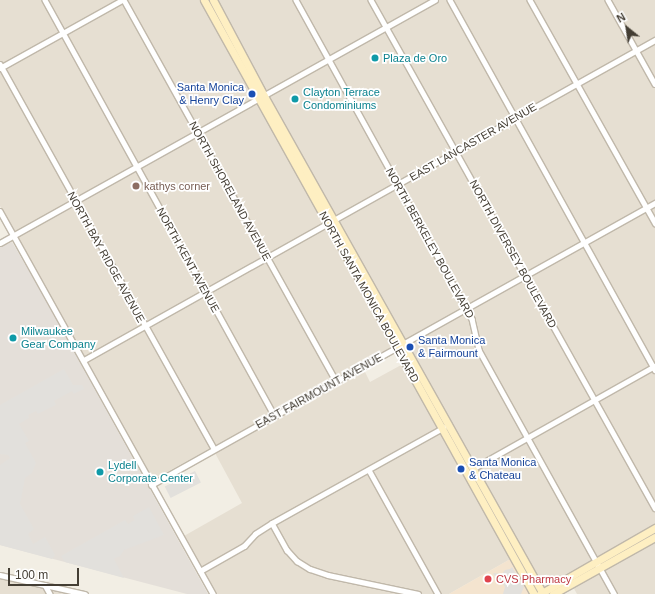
<!DOCTYPE html>
<html>
<head>
<meta charset="utf-8">
<style>
  body { margin:0 }
  #map { position:relative; width:655px; height:594px; overflow:hidden; background:#f2eee4; font-family:Arial,sans-serif }
  div>[style] { position:absolute }
  .residential>* { inset:0; background:#e6dfd2 }
  .commercial>* { inset:0; background:#f4e4cf }
  .industrial>* { inset:0; background:#e4dfd9 }
  .parking>* { inset:0; background:#e2e0dc; transform-origin:0 0 }
  .roads { filter:drop-shadow(1px 0 #c0b8aa) drop-shadow(-1px 0 #c0b8aa) drop-shadow(0 1px #c0b8aa) drop-shadow(0 -1px #c0b8aa) }
  .street>* { height:4.5px; margin:-2.25px; padding:0 2.25px; transform-origin:2.25px; border-radius:2.25px; background:#fff }
  .secondary>* { height:7px; margin:-3.5px; padding:0 3.5px; transform-origin:3.5px; border-radius:3.5px; background:#feefc2 }
  .dots>* { width:11px; height:11px; translate:-50% -50%; box-sizing:border-box; border:2px solid #fff; border-radius:50% }
  span { translate:-50% -50%; white-space:nowrap; text-align:center; line-height:1.15; -webkit-text-stroke:3.5px #fff; paint-order:stroke }
  .culture-label { font-size:11px; color:#0d838f }
  .left { translate:0 -50%; text-align:left }
  .transit-label { font-size:11px; color:#164399 }
  .right { translate:-100% -50%; text-align:right }
  .street-label { font-size:11px; color:#443e34 }
  .education-label { font-size:11px; color:#785e54 }
  .health-label { font-size:11px; color:#be3a42 }
  .north { position:absolute; left:607px; top:8px; width:40px; height:40px; -webkit-text-stroke:3px #fff; paint-order:stroke; rotate:330deg; font-size:11px; font-weight:700; line-height:16px; text-align:center; color:#443e34 }
  .north::after { content:''; display:block; margin:auto; width:14px; height:18px; background:#443e34; clip-path:polygon(50% 0,100% 100%,50% 72%,0 100%) }
  .scale { position:absolute; left:8px; top:568px; width:71px; height:18px; box-sizing:border-box; border:2px solid #443e34; border-top:0; padding-left:5px; font-size:12px; line-height:14px; white-space:nowrap; color:#443e34; -webkit-text-stroke:3px #fff; paint-order:stroke }
</style>
</head>
<body>
<div id="map">
  <div class="residential">
    <div style="clip-path:polygon(0 0,201px 0,397px 352px,364px 370px,370px 382px,403px 364px,512px 558px,449px 594px,216px 594px,184px 536px,242px 503px,215px 453px,225px 447px,222px 442px,154px 479px,151px 478px,0 206px)"></div>
    <div style="clip-path:polygon(216px 0,655px 0,655px 526px,542px 587px)"></div>
    <div style="clip-path:polygon(655px 539px,655px 594px,577px 594px,572px 585px)"></div>
    <div style="clip-path:polygon(0 578px,73px 594px,0 594px)"></div>
  </div>
  <div class="commercial">
    <div style="clip-path:polygon(512px 558px,531px 594px,449px 594px)"></div>
  </div>
  <div class="industrial">
    <div style="clip-path:polygon(12px 242px,29px 271px,208px 594px,187px 594px,0 545px,0 247px)"></div>
  </div>
  <div class="parking">
    <div style="clip-path:polygon(64px 369px,73px 385px,82px 385px,84px 389px,74px 394px,72px 391px,54px 401px,56px 405px,38px 414px,36px 411px,28px 415px,29px 418px,19px 424px,29px 441px,25px 443px,36px 463px,32px 473px,25px 478px,20px 504px,34px 529px,28px 534px,33px 544px,45px 537px,55px 555px,52px 559px,0 545px,0 465px,10px 458px,8px 455px,0 454px,0 405px)"></div>
    <div style="left:195px;top:471px;width:13px;height:34px;rotate:63deg"></div>
    <div style="clip-path:polygon(149px 507px,164px 535px,124px 550px,120px 556px,114px 559px,124px 578px,65px 562px,61px 556px,125px 520px,128px 524px,135px 520px,133px 516px)"></div>
    <div style="clip-path:polygon(512px 567px,524px 587px,521px 594px,503px 594px,505px 587px,503px 583px,499px 583px,493px 573px,502px 574px,505px 570px,510px 569px)"></div>
  </div>
  <div class="roads">
    <div class="street">
      <div style="left:45px;top:0;width:474px;rotate:61.1deg"></div>
      <div style="left:124px;top:0;width:436px;rotate:60.9deg"></div>
      <div style="left:296px;top:0;width:364px;rotate:61.1deg"></div>
      <div style="left:472px;top:319px;width:32px;rotate:77deg"></div>
      <div style="left:479px;top:350px;width:279px;rotate:61deg"></div>
      <div style="left:371px;top:0;width:582px;rotate:60.79deg"></div>
      <div style="left:450px;top:0;width:423px;rotate:61deg"></div>
      <div style="left:530px;top:0;width:256px;rotate:60.7deg"></div>
      <div style="left:608px;top:0;width:96px;rotate:60.8deg"></div>
      <div style="left:0;top:64px;width:440px;rotate:60.9deg"></div>
      <div style="left:0;top:68px;width:140px;rotate:-29.1deg"></div>
      <div style="left:0;top:211px;width:438px;rotate:60.9deg"></div>
      <div style="left:0;top:243px;width:498px;rotate:-29.2deg"></div>
      <div style="left:84px;top:360px;width:655px;rotate:-29.27deg"></div>
      <div style="left:472px;top:469px;width:210px;rotate:-29.4deg"></div>
      <div style="left:369px;top:470px;width:142px;rotate:60.9deg"></div>
      <div style="left:151px;top:485px;width:578px;rotate:-29.23deg"></div>
      <div style="left:272px;top:523px;width:31px;rotate:61deg"></div>
      <div style="left:287px;top:550px;width:15px;rotate:48deg"></div>
      <div style="left:297px;top:561px;width:15px;rotate:32deg"></div>
      <div style="left:310px;top:569px;width:19px;rotate:18deg"></div>
      <div style="left:328px;top:575px;width:92px;rotate:11.9deg"></div>
      <div style="left:200px;top:571px;width:51px;rotate:-29.6deg"></div>
      <div style="left:244px;top:546px;width:16px;rotate:-47deg"></div>
      <div style="left:255px;top:534px;width:20px;rotate:-33deg"></div>
      <div style="left:272px;top:523px;width:196px;rotate:-29.1deg"></div>
      <div style="left:0;top:575px;width:87px;rotate:12.6deg"></div>
      <div style="left:45px;top:585px;width:10px;rotate:61deg"></div>
    </div>
    <div class="secondary">
      <div style="left:204px;top:0;width:680px;rotate:60.95deg"></div>
      <div style="left:213px;top:0;width:109px;rotate:62deg"></div>
      <div style="left:264px;top:96px;width:571px;rotate:60.74deg"></div>
      <div style="left:540px;top:594px;width:133px;rotate:-29.9deg"></div>
      <div style="left:553px;top:594px;width:117px;rotate:-29.2deg"></div>
    </div>
  </div>
  <div class="dots">
    <div style="left:375px;top:58px;background:#0f9aa8"></div>
    <div style="left:252px;top:94px;background:#1a4fb4"></div>
    <div style="left:295px;top:99px;background:#0f9aa8"></div>
    <div style="left:136px;top:186px;background:#8d6e63"></div>
    <div style="left:13px;top:338px;background:#0f9aa8"></div>
    <div style="left:410px;top:347px;background:#1a4fb4"></div>
    <div style="left:461px;top:469px;background:#1a4fb4"></div>
    <div style="left:100px;top:472px;background:#0f9aa8"></div>
    <div style="left:488px;top:579px;background:#e0444e"></div>
  </div>
  <div class="culture-label">
    <span class="left" style="left:383px;top:58px">Plaza de Oro</span>
    <span class="left" style="left:303px;top:99px">Clayton Terrace<br>Condominiums</span>
    <span class="left" style="left:21px;top:338px">Milwaukee<br>Gear Company</span>
    <span class="left" style="left:108px;top:472px">Lydell<br>Corporate Center</span>
  </div>
  <div class="transit-label">
    <span class="right" style="left:244px;top:94px">Santa Monica<br>&amp; Henry Clay</span>
    <span class="left" style="left:418px;top:347px">Santa Monica<br>&amp; Fairmount</span>
    <span class="left" style="left:469px;top:469px">Santa Monica<br>&amp; Chateau</span>
  </div>
  <div class="street-label">
    <span style="left:473px;top:142px;rotate:-30deg">EAST LANCASTER AVENUE</span>
    <span style="left:230px;top:191px;rotate:61deg">NORTH SHORELAND AVENUE</span>
    <span style="left:430px;top:243px;rotate:61deg">NORTH BERKELEY BOULEVARD</span>
    <span style="left:513px;top:254px;rotate:61deg">NORTH DIVERSEY BOULEVARD</span>
    <span style="left:106px;top:257px;rotate:61deg">NORTH BAY RIDGE AVENUE</span>
    <span style="left:188px;top:260px;rotate:61deg">NORTH KENT AVENUE</span>
    <span style="left:369px;top:297px;rotate:61deg">NORTH SANTA MONICA BOULEVARD</span>
    <span style="left:319px;top:391px;rotate:-29deg">EAST FAIRMOUNT AVENUE</span>
  </div>
  <div class="education-label">
    <span class="left" style="left:144px;top:186px">kathys corner</span>
  </div>
  <div class="health-label">
    <span class="left" style="left:496px;top:579px">CVS Pharmacy</span>
  </div>
  <div class="north">N</div>
  <div class="scale">100 m</div>
</div>
</body>
</html>
